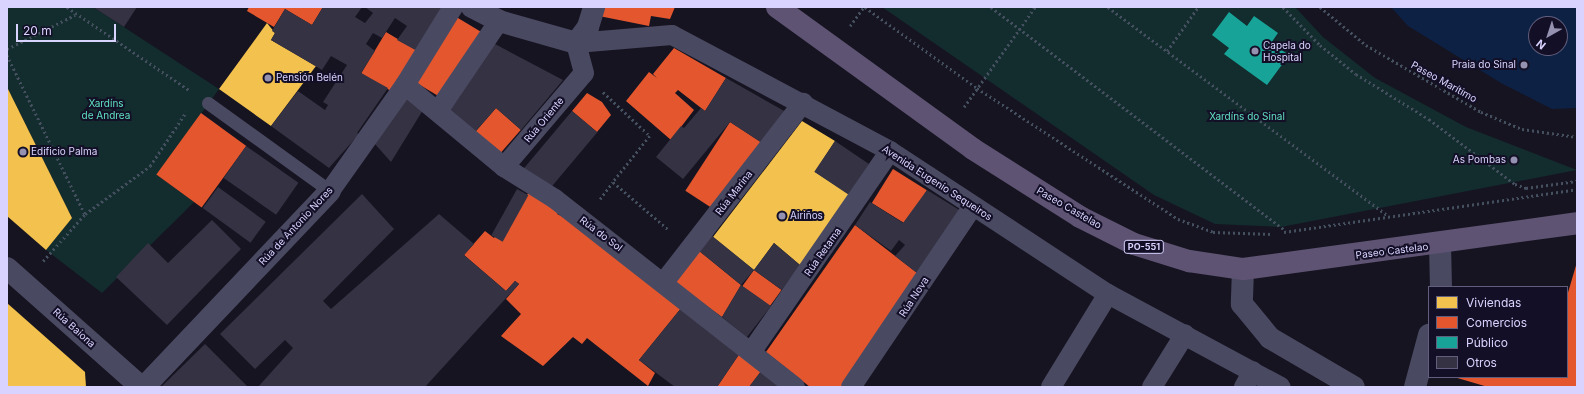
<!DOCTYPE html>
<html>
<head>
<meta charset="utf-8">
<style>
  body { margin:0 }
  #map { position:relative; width:1584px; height:394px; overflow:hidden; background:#161421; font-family:Inter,sans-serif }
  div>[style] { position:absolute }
  .green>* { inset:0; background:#132c2d }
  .water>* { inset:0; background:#0d2144 }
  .homes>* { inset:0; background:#f2c14e }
  .shops>* { inset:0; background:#e4572e; transform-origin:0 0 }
  .public>* { inset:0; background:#17a398 }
  .building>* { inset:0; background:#343243; transform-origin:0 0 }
  .path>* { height:2.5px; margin-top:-1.25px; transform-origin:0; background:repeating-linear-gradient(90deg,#44505f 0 2px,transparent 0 5px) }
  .service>* { height:13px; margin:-6.5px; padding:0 6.5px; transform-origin:6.5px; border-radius:6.5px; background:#4a4962 }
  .pedestrian>* { height:20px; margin:-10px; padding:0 10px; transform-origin:10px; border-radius:10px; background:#4a4962 }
  .minor>* { height:22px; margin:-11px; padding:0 11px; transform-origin:11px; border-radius:11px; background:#4a4962 }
  .primary>* { height:22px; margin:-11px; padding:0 11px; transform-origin:11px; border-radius:11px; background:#5e5373 }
  .dots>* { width:11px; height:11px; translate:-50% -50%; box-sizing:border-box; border:2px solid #130f26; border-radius:50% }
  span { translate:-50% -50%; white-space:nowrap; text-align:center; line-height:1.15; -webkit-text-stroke:4px #130f26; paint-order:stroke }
  .shield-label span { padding:1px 3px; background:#130f26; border:1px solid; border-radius:3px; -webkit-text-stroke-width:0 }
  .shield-label { font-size:9px; color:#d9d4ff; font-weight:700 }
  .poi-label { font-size:10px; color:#d9d4ff }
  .left { translate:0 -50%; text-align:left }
  .right { translate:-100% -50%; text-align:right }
  .street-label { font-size:10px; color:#d9d4ff }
  .park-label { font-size:10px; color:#5fe0c0 }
  .frame { position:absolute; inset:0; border:8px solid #d9d4ff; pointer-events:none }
  .legend { position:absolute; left:1428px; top:286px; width:140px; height:92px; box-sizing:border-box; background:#130f26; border:1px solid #625e7d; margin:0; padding:5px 7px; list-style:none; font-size:12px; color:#d9d4ff }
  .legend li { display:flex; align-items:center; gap:8px; height:20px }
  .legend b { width:20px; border:1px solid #625e7d }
  .north { position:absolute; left:1528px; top:16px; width:40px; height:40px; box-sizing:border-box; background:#130f26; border:1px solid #625e7d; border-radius:50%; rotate:219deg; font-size:11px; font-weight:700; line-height:16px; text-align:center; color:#d9d4ff }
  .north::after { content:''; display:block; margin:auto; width:14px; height:18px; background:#9591b1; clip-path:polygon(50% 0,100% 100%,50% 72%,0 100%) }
  .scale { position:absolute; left:16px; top:24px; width:100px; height:18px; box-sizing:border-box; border:2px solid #d9d4ff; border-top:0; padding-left:5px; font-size:12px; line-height:14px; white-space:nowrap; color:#d9d4ff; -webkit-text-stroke:3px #130f26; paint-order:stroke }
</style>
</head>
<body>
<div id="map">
  <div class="green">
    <div style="clip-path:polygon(7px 7px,93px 7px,219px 89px,157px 175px,194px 202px,102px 293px,46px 250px,72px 218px,7px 87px)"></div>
    <div style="clip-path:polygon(882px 7px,1295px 7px,1323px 37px,1375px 78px,1466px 127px,1577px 170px,1281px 227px,1215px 224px,1154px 195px)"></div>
  </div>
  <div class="water">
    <div style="clip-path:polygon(evenodd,1391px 7px,1577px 7px,1577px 108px,1552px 109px,1501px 83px,1408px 26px,1391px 7px,1536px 24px,1560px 24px,1560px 48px,1536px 48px,1536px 24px)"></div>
  </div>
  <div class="homes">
    <div style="clip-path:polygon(267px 23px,275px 33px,271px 40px,316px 66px,271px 126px,219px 89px)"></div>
    <div style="clip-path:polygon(7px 87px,72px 218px,46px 250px,7px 216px)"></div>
    <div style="clip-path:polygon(802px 121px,835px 141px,815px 172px,849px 194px,800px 265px,774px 243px,754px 270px,713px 237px)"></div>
    <div style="clip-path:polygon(7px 303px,85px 372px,86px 387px,7px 387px)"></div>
  </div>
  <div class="shops">
    <div style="clip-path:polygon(249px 7px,323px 7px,312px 25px,285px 9px,274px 27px,247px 11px)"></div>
    <div style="clip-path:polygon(602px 7px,675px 7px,670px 19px,651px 16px,649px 26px,599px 16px)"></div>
    <div style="left:453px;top:15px;width:33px;height:77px;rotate:31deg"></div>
    <div style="left:386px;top:32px;width:39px;height:48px;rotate:31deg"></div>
    <div style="clip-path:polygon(674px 48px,726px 78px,705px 111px,678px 90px,675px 93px,694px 110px,671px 140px,626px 101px,649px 72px,657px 78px,653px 74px)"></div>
    <div style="clip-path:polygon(587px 93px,602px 102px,611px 115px,597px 132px,572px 111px)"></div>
    <div style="left:496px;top:108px;width:33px;height:32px;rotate:41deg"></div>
    <div style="left:201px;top:113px;width:56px;height:76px;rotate:36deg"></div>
    <div style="left:730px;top:122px;width:38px;height:82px;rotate:33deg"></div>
    <div style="left:893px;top:169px;width:40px;height:40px;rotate:32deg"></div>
    <div style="clip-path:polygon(530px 191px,561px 209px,557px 214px,573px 222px,682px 307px,639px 360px,655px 373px,648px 386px,587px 338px,582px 344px,573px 337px,543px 366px,501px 336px,521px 314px,506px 299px,519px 284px,515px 281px,506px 291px,464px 255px,485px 231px,494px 238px)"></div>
    <div style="clip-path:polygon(855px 225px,921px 276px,842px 387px,810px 387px,766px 352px)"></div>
    <div style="clip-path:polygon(698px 250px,741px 285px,722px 317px,674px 282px)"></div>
    <div style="clip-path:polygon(1577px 262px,1577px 387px,1488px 387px,1454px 377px,1567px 377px,1567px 296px)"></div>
    <div style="left:754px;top:270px;width:34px;height:20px;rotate:36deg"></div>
    <div style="clip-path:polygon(740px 353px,762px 370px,749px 387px,717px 387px)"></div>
  </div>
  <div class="public">
    <div style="clip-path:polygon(1229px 12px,1247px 26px,1254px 16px,1278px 33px,1271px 43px,1289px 55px,1267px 85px,1224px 54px,1229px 48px,1212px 35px)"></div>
  </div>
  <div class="building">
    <div style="clip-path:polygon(93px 7px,137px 7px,124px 27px)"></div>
    <div style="clip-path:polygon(323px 7px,362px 7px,355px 17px,365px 23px,373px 13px,365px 7px,440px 7px,446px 11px,419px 52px,397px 40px,407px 26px,395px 18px,382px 38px,373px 33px,366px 44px,375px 51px,361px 73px,388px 88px,357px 133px,359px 134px,329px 168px,271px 126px,298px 91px,325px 110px,328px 105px,323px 102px,347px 65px,331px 56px,322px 70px,271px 40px,275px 33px,272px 31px,285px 9px,312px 25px)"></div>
    <div style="clip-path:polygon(495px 44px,563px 80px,521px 130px,496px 108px,475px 132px,449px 110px,460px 96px,456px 94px)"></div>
    <div style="clip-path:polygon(726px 78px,786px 112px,762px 143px,730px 122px,683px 179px,656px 157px,681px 126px,684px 128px,701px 108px,705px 111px)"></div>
    <div style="clip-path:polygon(404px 93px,423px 110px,391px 162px,374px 143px)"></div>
    <div style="left:572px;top:111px;width:33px;height:78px;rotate:40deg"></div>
    <div style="left:835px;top:141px;width:41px;height:37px;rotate:34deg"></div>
    <div style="left:246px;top:146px;width:64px;height:39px;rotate:35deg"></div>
    <div style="left:218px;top:187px;width:59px;height:26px;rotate:36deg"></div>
    <div style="left:517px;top:189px;width:13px;height:53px;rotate:29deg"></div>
    <div style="clip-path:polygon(927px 190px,961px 211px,921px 276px,895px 256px,905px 245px,899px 240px,891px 251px,855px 225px,870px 202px,903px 223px)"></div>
    <div style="clip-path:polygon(362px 194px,394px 229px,323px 301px,331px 309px,439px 214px,474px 244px,464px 255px,506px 291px,515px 281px,519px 284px,425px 387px,258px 387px,293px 348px,285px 340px,255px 369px,220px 334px)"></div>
    <div style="clip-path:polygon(212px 220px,241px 249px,167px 325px,116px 277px,148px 243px,168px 263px)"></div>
    <div style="clip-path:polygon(711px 235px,754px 270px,774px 243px,800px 265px,782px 290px,754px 270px,741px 285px,698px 250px)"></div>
    <div style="clip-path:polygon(741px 285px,771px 306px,747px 337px,722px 317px)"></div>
    <div style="clip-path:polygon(682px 307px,740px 353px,717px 387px,675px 387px,639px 360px)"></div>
    <div style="clip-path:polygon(205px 344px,248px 387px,161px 387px)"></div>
    <div style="clip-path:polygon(762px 370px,784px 387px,749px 387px)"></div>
  </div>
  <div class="path">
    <div style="left:67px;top:7px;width:148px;rotate:34.2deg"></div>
    <div style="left:865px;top:7px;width:138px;rotate:35.9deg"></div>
    <div style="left:977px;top:88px;width:240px;rotate:33.1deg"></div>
    <div style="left:1178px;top:219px;width:37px;rotate:20deg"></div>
    <div style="left:1213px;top:232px;width:60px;rotate:1.9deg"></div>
    <div style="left:991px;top:7px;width:370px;rotate:37.2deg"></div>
    <div style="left:1108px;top:7px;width:349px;rotate:36.7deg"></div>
    <div style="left:1283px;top:7px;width:53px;rotate:45.8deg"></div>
    <div style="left:1320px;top:45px;width:46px;rotate:38.9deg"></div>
    <div style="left:1356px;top:74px;width:86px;rotate:31.7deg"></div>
    <div style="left:1429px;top:119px;width:108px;rotate:37.1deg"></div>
    <div style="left:1515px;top:184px;width:12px;rotate:20deg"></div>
    <div style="left:1526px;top:188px;width:51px;rotate:-7.8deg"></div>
    <div style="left:1320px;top:7px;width:60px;rotate:39.6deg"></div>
    <div style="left:1366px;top:45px;width:133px;rotate:30.2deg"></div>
    <div style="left:1481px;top:112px;width:44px;rotate:22.5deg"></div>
    <div style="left:1522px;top:129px;width:56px;rotate:8.3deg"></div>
    <div style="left:850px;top:26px;width:24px;rotate:-54deg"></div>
    <div style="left:7px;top:49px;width:76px;rotate:-26.6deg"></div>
    <div style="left:1167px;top:51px;width:54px;rotate:-54.8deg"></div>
    <div style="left:7px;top:55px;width:177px;rotate:63.9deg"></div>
    <div style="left:85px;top:214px;width:81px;rotate:-36.4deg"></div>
    <div style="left:150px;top:166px;width:65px;rotate:-56.3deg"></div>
    <div style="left:603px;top:92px;width:64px;rotate:43.1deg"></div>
    <div style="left:650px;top:136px;width:59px;rotate:128.8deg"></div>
    <div style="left:613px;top:182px;width:74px;rotate:40.6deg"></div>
    <div style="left:964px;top:107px;width:123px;rotate:-54.6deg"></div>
    <div style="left:600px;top:199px;width:21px;rotate:-53deg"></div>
    <div style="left:1284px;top:232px;width:296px;rotate:-8.3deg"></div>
    <div style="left:43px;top:261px;width:63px;rotate:-48.2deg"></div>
  </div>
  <div class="service">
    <div style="left:208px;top:103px;width:150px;rotate:35.8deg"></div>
  </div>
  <div class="pedestrian">
    <div style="left:405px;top:85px;width:129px;rotate:39.6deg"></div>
    <div style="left:504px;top:167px;width:60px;rotate:32.1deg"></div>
    <div style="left:555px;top:199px;width:305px;rotate:38.1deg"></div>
    <div style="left:438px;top:111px;width:109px;rotate:-55.9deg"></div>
    <div style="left:504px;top:167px;width:123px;rotate:-49.6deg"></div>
    <div style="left:584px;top:73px;width:31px;rotate:-105deg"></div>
    <div style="left:576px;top:43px;width:96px;rotate:-4.8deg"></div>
    <div style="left:672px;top:35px;width:247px;rotate:28deg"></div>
    <div style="left:890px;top:151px;width:261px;rotate:33.3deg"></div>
    <div style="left:1108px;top:294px;width:196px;rotate:28.3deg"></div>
    <div style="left:330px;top:191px;width:130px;rotate:-54.7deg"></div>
    <div style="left:405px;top:85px;width:92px;rotate:-58.4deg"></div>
    <div style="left:664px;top:282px;width:227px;rotate:-52.2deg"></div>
    <div style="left:752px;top:351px;width:243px;rotate:-55.4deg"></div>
    <div style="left:851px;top:387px;width:218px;rotate:-56deg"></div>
    <div style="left:1051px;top:387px;width:109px;rotate:-58.5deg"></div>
    <div style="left:1152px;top:387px;width:62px;rotate:-58.1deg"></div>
    <div style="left:1244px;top:387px;width:18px;rotate:-61deg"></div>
  </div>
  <div class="minor">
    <div style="left:472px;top:7px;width:30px;rotate:27deg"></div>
    <div style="left:499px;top:21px;width:80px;rotate:15.9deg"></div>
    <div style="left:576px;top:43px;width:20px;rotate:-53deg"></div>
    <div style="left:588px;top:27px;width:21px;rotate:-73deg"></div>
    <div style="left:1440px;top:244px;width:43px;rotate:88.7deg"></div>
    <div style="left:7px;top:268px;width:179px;rotate:41.6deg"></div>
    <div style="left:1243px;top:269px;width:35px;rotate:92deg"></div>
    <div style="left:1242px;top:304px;width:44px;rotate:50.5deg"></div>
    <div style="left:1270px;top:338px;width:97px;rotate:30.3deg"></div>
    <div style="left:144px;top:387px;width:270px;rotate:-46.5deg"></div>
    <div style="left:1415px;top:387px;width:54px;rotate:-74.9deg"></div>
  </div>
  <div class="primary">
    <div style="left:777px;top:7px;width:242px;rotate:35.9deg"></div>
    <div style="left:973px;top:149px;width:127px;rotate:32.4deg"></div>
    <div style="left:1080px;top:217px;width:60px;rotate:26.6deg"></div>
    <div style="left:1134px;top:244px;width:58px;rotate:17.2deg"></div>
    <div style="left:1189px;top:261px;width:55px;rotate:8.4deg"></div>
    <div style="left:1243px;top:269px;width:337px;rotate:-7.8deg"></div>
  </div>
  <div class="dots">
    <div style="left:1255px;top:51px;background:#9591b1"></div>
    <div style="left:1524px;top:65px;background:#9591b1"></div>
    <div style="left:268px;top:78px;background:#9591b1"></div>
    <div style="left:23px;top:152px;background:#9591b1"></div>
    <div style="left:1514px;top:160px;background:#9591b1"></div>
    <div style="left:782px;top:216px;background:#9591b1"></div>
  </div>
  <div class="shield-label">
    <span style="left:1144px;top:247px">PO-551</span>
  </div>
  <div class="poi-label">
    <span class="left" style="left:1263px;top:51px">Capela do<br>Hospital</span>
    <span class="right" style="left:1516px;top:65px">Praia do Sinal</span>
    <span class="left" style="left:276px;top:78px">Pensión Belén</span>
    <span class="left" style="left:31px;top:152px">Edificio Palma</span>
    <span class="right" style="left:1506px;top:160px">As Pombas</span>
    <span class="left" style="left:790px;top:216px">Airiños</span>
  </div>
  <div class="street-label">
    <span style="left:1444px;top:82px;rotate:29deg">Paseo Marítimo</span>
    <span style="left:544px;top:120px;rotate:-50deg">Rúa Oriente</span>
    <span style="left:937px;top:183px;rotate:33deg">Avenida Eugenio Sequeiros</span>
    <span style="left:734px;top:193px;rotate:-52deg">Rúa Marina</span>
    <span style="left:1069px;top:208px;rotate:30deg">Paseo Castelao</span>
    <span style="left:296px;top:226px;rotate:-47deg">Rúa de Antonio Nores</span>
    <span style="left:601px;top:234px;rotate:37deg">Rúa do Sol</span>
    <span style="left:1392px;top:251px;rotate:-7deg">Paseo Castelao</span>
    <span style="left:823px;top:252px;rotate:-55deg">Rúa Retama</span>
    <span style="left:914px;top:297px;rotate:-57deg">Rúa Nova</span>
    <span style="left:74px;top:328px;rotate:42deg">Rúa Baiona</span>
  </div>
  <div class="park-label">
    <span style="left:106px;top:109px">Xardíns<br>de Andrea</span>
    <span style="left:1247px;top:117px">Xardíns do Sinal</span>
  </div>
  <div class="frame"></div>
  <ul class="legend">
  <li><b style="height:11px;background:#f2c14e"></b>Viviendas</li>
  <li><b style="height:11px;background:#e4572e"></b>Comercios</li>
  <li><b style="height:11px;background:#17a398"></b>Público</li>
  <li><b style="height:11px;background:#343243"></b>Otros</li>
  </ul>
  <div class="north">N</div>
  <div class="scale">20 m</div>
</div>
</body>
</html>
